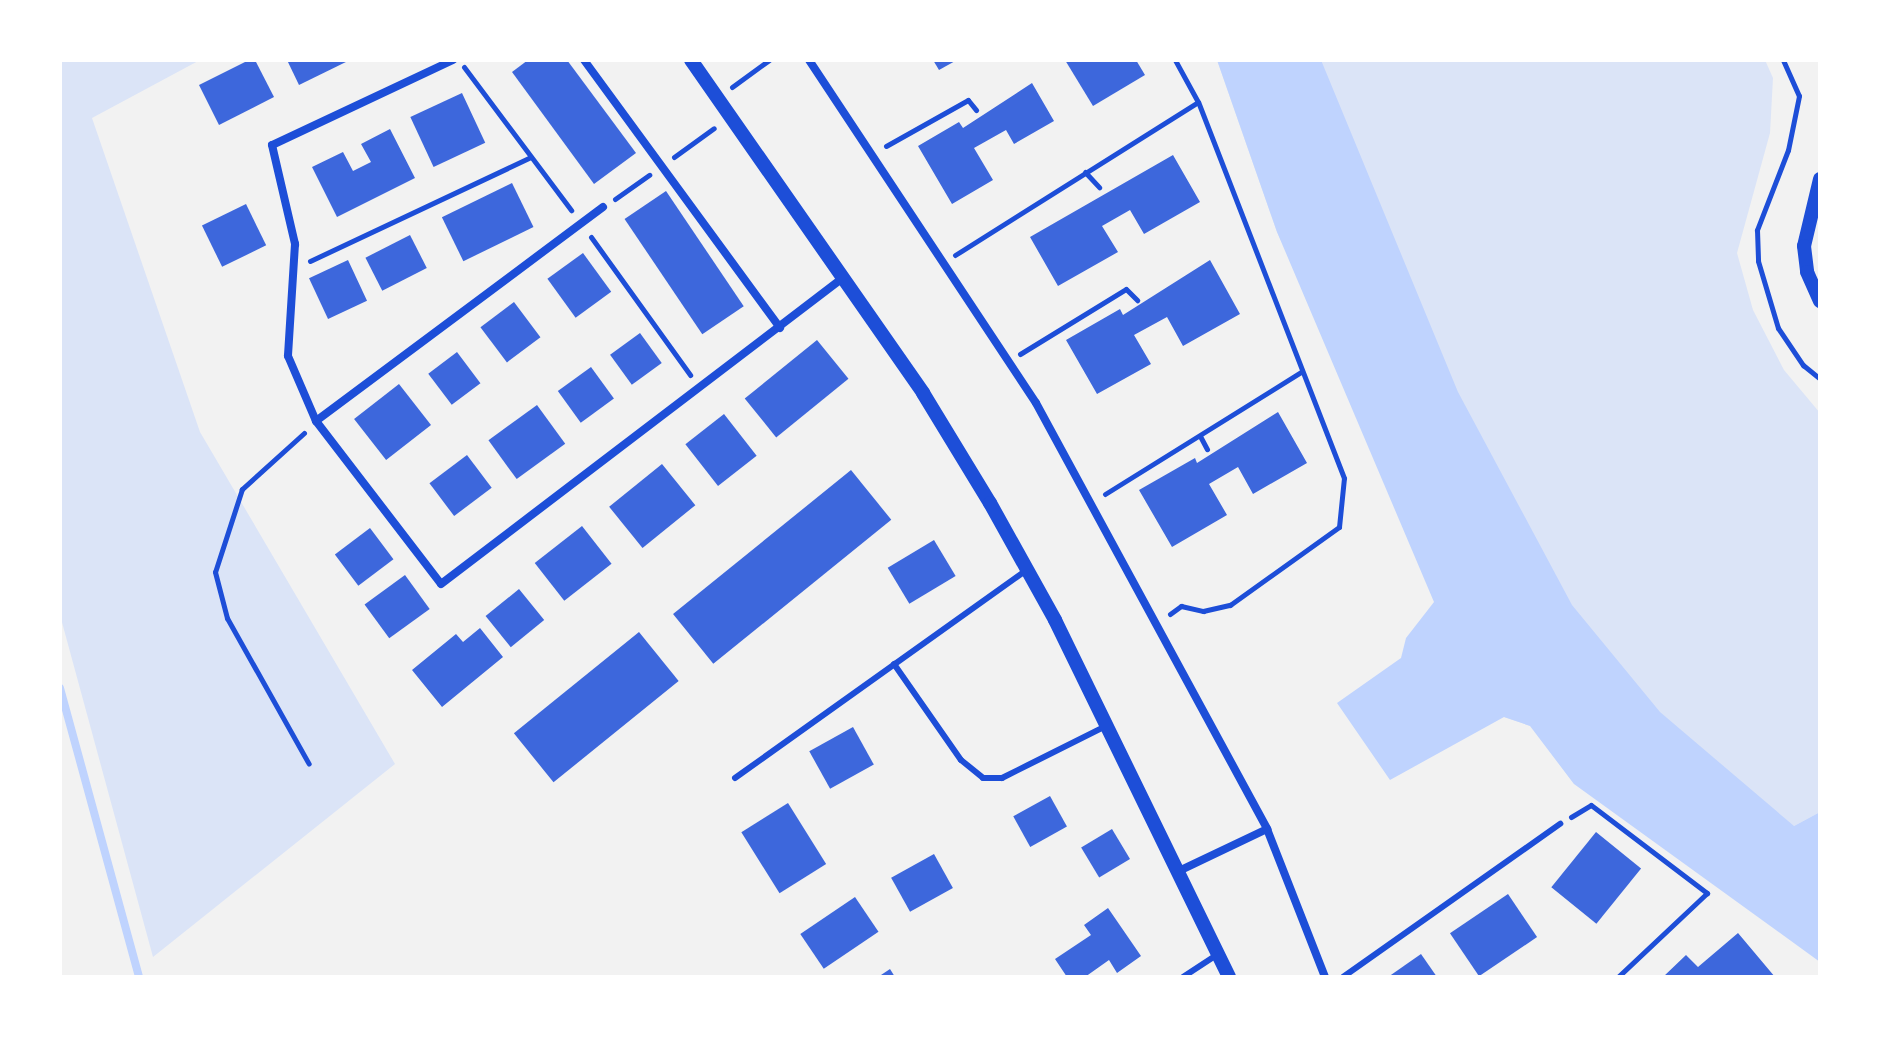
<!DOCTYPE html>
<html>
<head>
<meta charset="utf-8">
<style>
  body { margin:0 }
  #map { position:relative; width:1880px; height:1037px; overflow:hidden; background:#f2f2f2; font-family:"Open Sans",sans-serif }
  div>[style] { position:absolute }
  .green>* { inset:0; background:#dbe4f7 }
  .water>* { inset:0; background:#bfd3fe }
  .stream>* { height:8px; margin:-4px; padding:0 4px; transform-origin:4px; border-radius:4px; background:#bfd3fe }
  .building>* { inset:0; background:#3d67dc; transform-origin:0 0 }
  .path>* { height:5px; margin:-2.5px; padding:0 2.5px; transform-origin:2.5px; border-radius:2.5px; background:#1d4ed8 }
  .service>* { height:6px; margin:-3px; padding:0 3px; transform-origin:3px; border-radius:3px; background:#1d4ed8 }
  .minor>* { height:8px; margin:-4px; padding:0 4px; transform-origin:4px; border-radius:4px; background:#1d4ed8 }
  .tertiary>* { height:14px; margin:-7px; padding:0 7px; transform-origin:7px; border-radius:7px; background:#1d4ed8 }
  span { translate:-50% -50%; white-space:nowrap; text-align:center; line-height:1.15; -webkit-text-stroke:8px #fff; paint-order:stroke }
  .frame { position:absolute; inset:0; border:62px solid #fff; pointer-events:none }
</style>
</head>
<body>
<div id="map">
  <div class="green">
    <div style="clip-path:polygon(60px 60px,200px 60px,92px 118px,200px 432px,395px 764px,153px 957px,60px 615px)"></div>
    <div style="clip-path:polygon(1217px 60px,1765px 60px,1773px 78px,1770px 133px,1737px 253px,1753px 310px,1784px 370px,1820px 413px,1820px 812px,1794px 826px,1574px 784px,1531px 726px,1504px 717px,1277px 232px)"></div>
  </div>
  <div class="water">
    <div style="clip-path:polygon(1217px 60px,1321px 60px,1458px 392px,1572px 605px,1660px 712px,1794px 826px,1820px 812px,1820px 962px,1574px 784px,1530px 726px,1504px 717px,1390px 780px,1337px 703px,1401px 658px,1406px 638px,1434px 602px,1277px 232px)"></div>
  </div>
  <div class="stream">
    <div style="left:60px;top:688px;width:300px;rotate:74.7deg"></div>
  </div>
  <div class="building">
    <div style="clip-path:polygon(249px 60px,255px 60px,274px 97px,219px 125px,199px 85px)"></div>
    <div style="clip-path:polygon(287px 60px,350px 60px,299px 85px)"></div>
    <div style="clip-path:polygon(528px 60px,567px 60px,636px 153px,594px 184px,512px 72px)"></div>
    <div style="clip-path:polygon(933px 60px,957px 60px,939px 70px)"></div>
    <div style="clip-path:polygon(1065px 60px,1136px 60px,1145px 75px,1093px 106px)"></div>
    <div style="clip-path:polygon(1032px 83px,1054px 121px,1014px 144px,1006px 130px,974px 148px,993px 180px,952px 204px,918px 146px,959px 122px,963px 128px)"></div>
    <div style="left:462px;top:93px;width:55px;height:57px;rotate:65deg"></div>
    <div style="clip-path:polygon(390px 129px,415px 178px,337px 217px,312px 167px,343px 152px,353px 171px,371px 162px,361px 144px)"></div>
    <div style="clip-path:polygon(1173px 155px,1200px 202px,1144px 234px,1130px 210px,1102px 226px,1118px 252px,1058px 286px,1030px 237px)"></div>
    <div style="left:512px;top:183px;width:49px;height:78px;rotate:64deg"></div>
    <div style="left:666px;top:191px;width:139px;height:50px;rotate:56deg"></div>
    <div style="left:246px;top:204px;width:46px;height:49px;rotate:64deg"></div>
    <div style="left:410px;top:235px;width:37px;height:50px;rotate:63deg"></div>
    <div style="left:583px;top:253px;width:48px;height:44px;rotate:54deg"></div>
    <div style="left:348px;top:260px;width:45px;height:43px;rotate:65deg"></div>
    <div style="clip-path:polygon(1210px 260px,1240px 314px,1183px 346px,1167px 317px,1134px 335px,1151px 364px,1097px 394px,1066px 340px,1120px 309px,1123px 315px)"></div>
    <div style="left:514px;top:302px;width:44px;height:42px;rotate:53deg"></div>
    <div style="left:640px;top:333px;width:37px;height:37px;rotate:54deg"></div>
    <div style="left:817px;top:340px;width:50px;height:93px;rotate:51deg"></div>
    <div style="left:457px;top:352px;width:39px;height:36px;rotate:53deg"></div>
    <div style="left:591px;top:367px;width:39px;height:41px;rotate:54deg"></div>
    <div style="left:399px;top:384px;width:52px;height:57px;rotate:52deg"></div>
    <div style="left:537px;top:405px;width:48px;height:60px;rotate:54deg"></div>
    <div style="clip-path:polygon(1278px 412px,1307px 463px,1253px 494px,1238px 467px,1209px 484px,1227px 515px,1172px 547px,1139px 490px,1195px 458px,1197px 463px)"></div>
    <div style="left:724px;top:414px;width:53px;height:49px;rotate:52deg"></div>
    <div style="left:467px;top:455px;width:41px;height:47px;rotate:53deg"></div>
    <div style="left:662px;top:464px;width:53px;height:68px;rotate:51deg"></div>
    <div style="left:851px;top:470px;width:64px;height:229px;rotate:51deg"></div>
    <div style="left:582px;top:526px;width:48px;height:60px;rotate:52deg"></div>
    <div style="left:370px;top:528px;width:39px;height:44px;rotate:53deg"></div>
    <div style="left:934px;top:540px;width:42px;height:54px;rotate:59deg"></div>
    <div style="left:405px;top:575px;width:42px;height:50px;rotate:54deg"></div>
    <div style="left:519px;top:589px;width:40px;height:43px;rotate:51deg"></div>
    <div style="clip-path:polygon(480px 628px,503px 657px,442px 707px,412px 670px,456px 634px,463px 642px)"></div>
    <div style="left:639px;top:632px;width:63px;height:161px;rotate:51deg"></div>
    <div style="left:853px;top:727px;width:43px;height:50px;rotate:61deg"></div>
    <div style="left:1050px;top:796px;width:35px;height:42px;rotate:61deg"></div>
    <div style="left:788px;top:803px;width:72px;height:55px;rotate:58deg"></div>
    <div style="left:1112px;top:829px;width:35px;height:36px;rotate:59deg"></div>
    <div style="left:1596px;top:832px;width:58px;height:71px;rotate:39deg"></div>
    <div style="left:934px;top:854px;width:39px;height:49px;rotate:61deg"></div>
    <div style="left:1508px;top:894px;width:52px;height:70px;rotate:56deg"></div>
    <div style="left:855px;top:897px;width:42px;height:66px;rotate:56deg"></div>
    <div style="clip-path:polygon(1108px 908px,1141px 956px,1117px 973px,1109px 960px,1085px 977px,1067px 977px,1055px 959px,1091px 935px,1084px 925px)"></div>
    <div style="clip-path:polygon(1738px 933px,1775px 977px,1663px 977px,1686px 955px,1698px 967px)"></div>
    <div style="clip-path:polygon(1421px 954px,1437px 977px,1388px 977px)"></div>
    <div style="clip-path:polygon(890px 969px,895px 977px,878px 977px)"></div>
  </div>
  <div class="path">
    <div style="left:1783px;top:60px;width:39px;rotate:66deg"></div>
    <div style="left:1799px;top:96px;width:55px;rotate:101.5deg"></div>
    <div style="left:1788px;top:150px;width:86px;rotate:111.2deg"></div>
    <div style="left:1757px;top:230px;width:31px;rotate:88deg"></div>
    <div style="left:1758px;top:261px;width:70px;rotate:73.4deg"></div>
    <div style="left:1778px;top:328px;width:45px;rotate:56deg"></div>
    <div style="left:1803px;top:365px;width:22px;rotate:39deg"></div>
    <div style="left:464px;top:67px;width:179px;rotate:53.2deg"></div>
    <div style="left:732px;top:87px;width:46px;rotate:-36.1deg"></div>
    <div style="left:886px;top:146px;width:94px;rotate:-29.3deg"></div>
    <div style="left:968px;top:100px;width:13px;rotate:51deg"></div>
    <div style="left:674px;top:157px;width:49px;rotate:-35.9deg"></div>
    <div style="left:1085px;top:172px;width:21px;rotate:47deg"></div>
    <div style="left:615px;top:199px;width:42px;rotate:-35.2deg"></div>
    <div style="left:591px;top:237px;width:170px;rotate:54.3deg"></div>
    <div style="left:955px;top:255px;width:287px;rotate:-32.2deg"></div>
    <div style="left:310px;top:261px;width:244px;rotate:-25.2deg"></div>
    <div style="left:1020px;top:354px;width:124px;rotate:-31.5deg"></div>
    <div style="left:1126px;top:289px;width:16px;rotate:45deg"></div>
    <div style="left:304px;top:433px;width:84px;rotate:137.9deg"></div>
    <div style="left:242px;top:489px;width:87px;rotate:108deg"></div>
    <div style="left:215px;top:572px;width:48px;rotate:75.4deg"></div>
    <div style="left:227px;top:618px;width:167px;rotate:60.7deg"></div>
    <div style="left:1200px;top:436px;width:15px;rotate:62deg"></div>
    <div style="left:1105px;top:494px;width:231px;rotate:-31.9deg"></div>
    <div style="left:1170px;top:614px;width:14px;rotate:-36deg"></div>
    <div style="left:1181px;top:606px;width:23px;rotate:13deg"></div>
    <div style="left:1203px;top:611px;width:28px;rotate:-13deg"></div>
    <div style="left:1230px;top:605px;width:134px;rotate:-35.6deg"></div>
    <div style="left:1339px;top:527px;width:49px;rotate:-84.2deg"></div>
    <div style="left:1344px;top:478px;width:403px;rotate:-111.2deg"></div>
    <div style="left:1198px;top:102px;width:48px;rotate:-118.7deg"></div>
    <div style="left:1571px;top:817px;width:23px;rotate:-31deg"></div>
    <div style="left:1591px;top:805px;width:146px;rotate:37.2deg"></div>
    <div style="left:1707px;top:893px;width:122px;rotate:136.7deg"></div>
  </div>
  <div class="service">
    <div style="left:894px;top:664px;width:117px;rotate:55.1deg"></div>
    <div style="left:961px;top:760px;width:28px;rotate:39deg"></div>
    <div style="left:983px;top:778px;width:19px"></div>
    <div style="left:1002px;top:778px;width:116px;rotate:-26.6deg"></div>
    <div style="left:735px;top:778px;width:356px;rotate:-35.5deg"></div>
    <div style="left:1183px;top:977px;width:42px;rotate:-33.3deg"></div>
    <div style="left:1343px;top:977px;width:266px;rotate:-35.2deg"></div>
  </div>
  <div class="minor">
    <div style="left:453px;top:60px;width:200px;rotate:154.8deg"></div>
    <div style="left:272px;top:145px;width:102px;rotate:76.9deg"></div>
    <div style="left:295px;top:244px;width:112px;rotate:93.6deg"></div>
    <div style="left:288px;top:356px;width:71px;rotate:66.7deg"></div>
    <div style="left:316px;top:421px;width:205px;rotate:52.5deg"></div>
    <div style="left:441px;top:584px;width:507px;rotate:-37.3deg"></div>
    <div style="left:584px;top:60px;width:332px;rotate:53.8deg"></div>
    <div style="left:809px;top:60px;width:411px;rotate:56.5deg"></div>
    <div style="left:1036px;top:403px;width:485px;rotate:61.5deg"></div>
    <div style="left:1267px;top:829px;width:98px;rotate:154.5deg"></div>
    <div style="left:316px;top:421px;width:358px;rotate:-36.7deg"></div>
    <div style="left:1267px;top:829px;width:159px;rotate:68.6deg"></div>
  </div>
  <div class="tertiary">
    <div style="left:691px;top:60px;width:406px;rotate:55.1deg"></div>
    <div style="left:923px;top:393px;width:129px;rotate:58.7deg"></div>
    <div style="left:990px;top:503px;width:134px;rotate:60.9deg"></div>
    <div style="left:1055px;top:620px;width:397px;rotate:64deg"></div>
    <div style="left:1820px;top:179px;width:69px;rotate:103.4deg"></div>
    <div style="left:1804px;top:246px;width:26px;rotate:83deg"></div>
    <div style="left:1807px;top:272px;width:32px;rotate:66deg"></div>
  </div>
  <div class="frame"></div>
</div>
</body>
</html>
